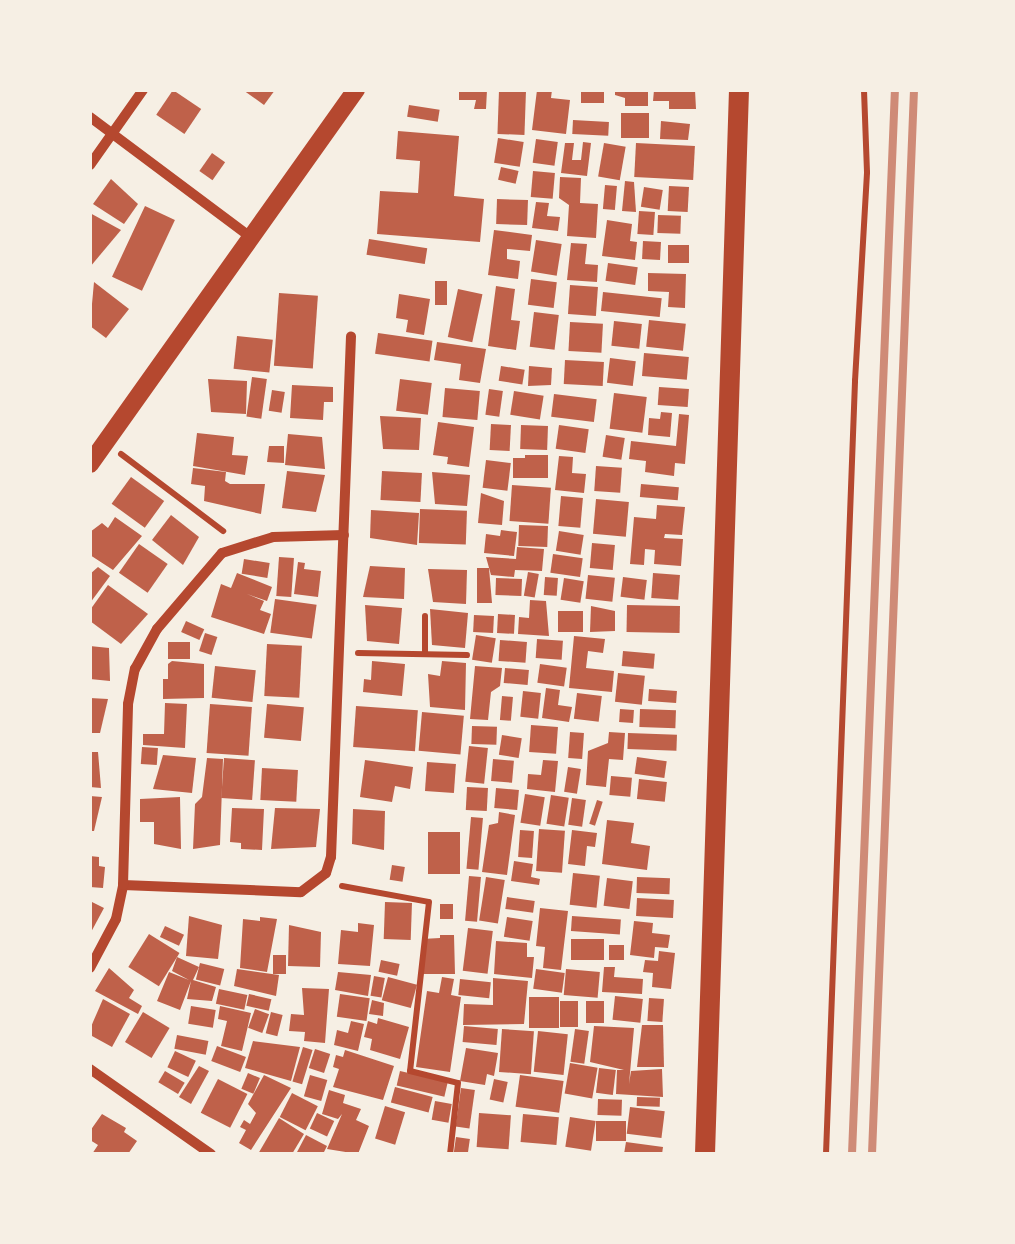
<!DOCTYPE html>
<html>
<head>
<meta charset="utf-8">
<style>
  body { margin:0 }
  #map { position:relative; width:1015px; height:1244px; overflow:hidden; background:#f6efe4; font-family:Ubuntu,sans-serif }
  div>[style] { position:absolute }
  .building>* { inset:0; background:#bf614a; transform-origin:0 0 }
  .path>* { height:6px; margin:-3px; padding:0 3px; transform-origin:3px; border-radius:3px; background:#b5482f }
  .minor>* { height:10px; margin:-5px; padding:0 5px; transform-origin:5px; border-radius:5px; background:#b5482f }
  .tertiary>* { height:18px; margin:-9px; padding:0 9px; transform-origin:9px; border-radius:9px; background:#b5482f }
  .secondary>* { height:20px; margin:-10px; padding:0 10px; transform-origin:10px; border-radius:10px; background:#b5482f }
  .rail>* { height:8px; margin:-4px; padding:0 4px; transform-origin:4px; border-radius:4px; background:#cf8b77 }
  span { translate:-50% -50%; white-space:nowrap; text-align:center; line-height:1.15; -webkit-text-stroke:8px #f6efe4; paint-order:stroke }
  .frame { position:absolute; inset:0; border:92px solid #f6efe4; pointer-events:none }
</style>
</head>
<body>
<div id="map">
  <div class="building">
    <div style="left:173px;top:90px;width:34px;height:30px;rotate:34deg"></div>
    <div style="clip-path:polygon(243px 90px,275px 90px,264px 105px)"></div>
    <div style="clip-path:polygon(459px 90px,487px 90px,486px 109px,474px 109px,476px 100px,459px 100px)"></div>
    <div style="left:499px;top:90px;width:27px;height:44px;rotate:2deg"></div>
    <div style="clip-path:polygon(537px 90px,552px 90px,551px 98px,570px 100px,566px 134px,532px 130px)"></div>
    <div style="left:581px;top:90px;width:23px;height:13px"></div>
    <div style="clip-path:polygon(615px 90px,648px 90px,648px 106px,625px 106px,625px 98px,615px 95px)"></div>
    <div style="clip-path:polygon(654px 90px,695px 90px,696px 109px,669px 109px,669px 101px,653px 101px)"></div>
    <div style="left:409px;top:105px;width:31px;height:12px;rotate:9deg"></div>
    <div style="left:621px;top:113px;width:28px;height:25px"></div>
    <div style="left:573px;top:120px;width:36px;height:14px;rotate:3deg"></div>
    <div style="clip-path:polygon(661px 121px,690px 124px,688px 140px,660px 139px)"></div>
    <div style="clip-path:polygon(398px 131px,459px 136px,454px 196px,484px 199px,480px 242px,377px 234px,380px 191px,418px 193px,420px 161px,396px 159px)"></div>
    <div style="left:498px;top:138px;width:26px;height:25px;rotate:9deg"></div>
    <div style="left:536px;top:139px;width:22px;height:24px;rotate:8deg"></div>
    <div style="clip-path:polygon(583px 142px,591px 143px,587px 176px,561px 173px,565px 143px,574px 143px,572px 160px,581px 160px)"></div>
    <div style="left:604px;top:143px;width:22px;height:34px;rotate:10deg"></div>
    <div style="left:636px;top:143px;width:59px;height:34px;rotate:3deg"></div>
    <div style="left:212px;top:153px;width:16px;height:22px;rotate:35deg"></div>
    <div style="left:501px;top:167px;width:18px;height:13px;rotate:13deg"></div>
    <div style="left:533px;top:171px;width:22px;height:26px;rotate:5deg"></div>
    <div style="clip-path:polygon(560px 177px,581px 178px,580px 203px,598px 204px,596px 238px,567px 236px,569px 205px,559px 198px)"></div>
    <div style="clip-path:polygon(111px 179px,138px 204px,124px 224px,93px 204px)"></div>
    <div style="clip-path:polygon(625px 181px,634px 182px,636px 212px,622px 211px)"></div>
    <div style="left:605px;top:185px;width:12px;height:24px;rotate:5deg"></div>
    <div style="left:669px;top:186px;width:20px;height:25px;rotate:3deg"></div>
    <div style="left:644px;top:187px;width:19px;height:20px;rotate:9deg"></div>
    <div style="left:497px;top:199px;width:31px;height:25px;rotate:2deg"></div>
    <div style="clip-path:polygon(536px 202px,549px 203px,547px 216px,560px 217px,558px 231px,532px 228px)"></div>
    <div style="left:145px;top:206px;width:33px;height:78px;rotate:25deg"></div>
    <div style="left:639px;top:211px;width:16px;height:23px;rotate:4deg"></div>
    <div style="clip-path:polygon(90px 213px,121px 230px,90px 267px)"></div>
    <div style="left:658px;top:215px;width:23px;height:18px;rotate:2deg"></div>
    <div style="clip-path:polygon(607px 220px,632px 224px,630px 241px,637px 242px,635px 260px,602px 256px)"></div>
    <div style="clip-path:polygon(494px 230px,532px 235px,530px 251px,507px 249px,507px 259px,520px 261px,518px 279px,488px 275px)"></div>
    <div style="left:369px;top:239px;width:59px;height:16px;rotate:9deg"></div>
    <div style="left:536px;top:240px;width:26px;height:32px;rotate:9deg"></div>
    <div style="left:643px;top:241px;width:18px;height:18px;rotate:3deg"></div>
    <div style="clip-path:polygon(571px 243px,587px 244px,585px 264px,598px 265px,597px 282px,567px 280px)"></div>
    <div style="left:668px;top:245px;width:21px;height:18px"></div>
    <div style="left:608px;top:263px;width:30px;height:18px;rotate:8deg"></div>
    <div style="clip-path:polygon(648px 273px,686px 274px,685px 308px,668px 307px,669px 292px,648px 291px)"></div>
    <div style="left:531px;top:279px;width:26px;height:26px;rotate:7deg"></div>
    <div style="left:435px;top:281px;width:12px;height:24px"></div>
    <div style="clip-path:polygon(94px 282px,129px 309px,106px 338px,90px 326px)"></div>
    <div style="left:570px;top:285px;width:28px;height:29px;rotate:4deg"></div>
    <div style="clip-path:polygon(496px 286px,515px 289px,511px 320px,520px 321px,516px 350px,488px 346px)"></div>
    <div style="left:458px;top:289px;width:25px;height:49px;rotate:12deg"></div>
    <div style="left:603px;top:292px;width:59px;height:19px;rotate:6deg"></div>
    <div style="left:279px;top:293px;width:39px;height:73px;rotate:4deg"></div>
    <div style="clip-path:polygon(399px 294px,430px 299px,424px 335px,406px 332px,408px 320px,396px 318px)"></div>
    <div style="left:534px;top:312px;width:25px;height:35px;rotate:7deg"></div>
    <div style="left:649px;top:320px;width:37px;height:27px;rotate:6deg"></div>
    <div style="left:614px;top:321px;width:28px;height:25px;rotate:6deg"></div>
    <div style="left:570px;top:322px;width:33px;height:29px;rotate:3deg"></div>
    <div style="left:378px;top:333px;width:55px;height:21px;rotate:8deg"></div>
    <div style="left:237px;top:336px;width:36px;height:33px;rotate:6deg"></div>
    <div style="clip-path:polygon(437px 342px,486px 349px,480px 383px,459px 380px,461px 364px,434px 360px)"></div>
    <div style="left:644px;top:353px;width:45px;height:23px;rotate:5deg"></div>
    <div style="left:610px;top:358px;width:26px;height:25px;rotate:7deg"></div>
    <div style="left:565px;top:360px;width:39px;height:24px;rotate:3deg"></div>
    <div style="left:501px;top:366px;width:24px;height:15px;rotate:9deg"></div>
    <div style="clip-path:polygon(529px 366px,552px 368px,551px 385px,528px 386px)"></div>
    <div style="left:252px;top:377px;width:15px;height:40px;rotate:8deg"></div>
    <div style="clip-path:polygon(208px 379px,247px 381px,246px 414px,211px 412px)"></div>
    <div style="left:400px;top:379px;width:32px;height:32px;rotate:7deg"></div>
    <div style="clip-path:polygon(292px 385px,333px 387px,333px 402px,324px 402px,323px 420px,290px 418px)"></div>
    <div style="left:659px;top:387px;width:30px;height:18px;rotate:4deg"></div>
    <div style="left:445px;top:388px;width:35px;height:29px;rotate:5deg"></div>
    <div style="left:489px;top:389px;width:14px;height:26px;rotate:8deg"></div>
    <div style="left:272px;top:390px;width:13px;height:21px;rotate:9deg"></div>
    <div style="left:514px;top:391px;width:30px;height:24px;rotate:9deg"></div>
    <div style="left:614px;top:393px;width:33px;height:36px;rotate:7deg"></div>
    <div style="left:554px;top:394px;width:43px;height:23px;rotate:7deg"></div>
    <div style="clip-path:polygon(661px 412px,672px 413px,670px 437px,648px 435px,649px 418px,660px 419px)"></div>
    <div style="clip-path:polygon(679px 414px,689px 415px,685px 464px,675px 463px,674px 476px,645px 472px,646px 461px,629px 459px,631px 441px,676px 446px)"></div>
    <div style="clip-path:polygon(380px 416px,421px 418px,419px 450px,383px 449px)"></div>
    <div style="clip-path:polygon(438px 422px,474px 427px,469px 467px,447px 464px,448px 457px,433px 455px)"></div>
    <div style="left:491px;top:424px;width:20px;height:26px;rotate:3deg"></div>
    <div style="left:521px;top:425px;width:27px;height:24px;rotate:2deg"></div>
    <div style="left:559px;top:425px;width:30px;height:24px;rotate:8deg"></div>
    <div style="clip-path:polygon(197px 433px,234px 437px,232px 455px,248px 456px,245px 475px,193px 466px)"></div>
    <div style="clip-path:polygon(288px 434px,322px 437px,325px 469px,285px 465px)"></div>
    <div style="left:606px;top:435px;width:19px;height:22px;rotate:9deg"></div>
    <div style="clip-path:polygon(269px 446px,284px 446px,284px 463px,267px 462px)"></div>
    <div style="clip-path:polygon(525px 455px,548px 455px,548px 478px,513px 478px,513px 458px,525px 458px)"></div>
    <div style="clip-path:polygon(559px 456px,573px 457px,572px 473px,586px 474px,584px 493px,555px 490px)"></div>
    <div style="left:486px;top:460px;width:25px;height:28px;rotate:7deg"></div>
    <div style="left:596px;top:466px;width:26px;height:25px;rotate:4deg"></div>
    <div style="clip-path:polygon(193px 468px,226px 472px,225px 481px,230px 484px,265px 484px,261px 514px,204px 501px,205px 486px,191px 484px)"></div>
    <div style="clip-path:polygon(287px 471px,325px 475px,316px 512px,282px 508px)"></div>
    <div style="left:382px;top:471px;width:40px;height:29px;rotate:3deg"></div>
    <div style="clip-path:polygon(432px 472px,470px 475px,467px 506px,435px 504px)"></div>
    <div style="left:131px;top:477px;width:41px;height:33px;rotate:36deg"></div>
    <div style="left:641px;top:484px;width:38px;height:13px;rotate:5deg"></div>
    <div style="left:512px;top:485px;width:39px;height:36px;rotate:4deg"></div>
    <div style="clip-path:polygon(481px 493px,504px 501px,502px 525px,478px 523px)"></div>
    <div style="left:561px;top:496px;width:22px;height:30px;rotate:5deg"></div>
    <div style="left:596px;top:499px;width:33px;height:35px;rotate:5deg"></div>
    <div style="clip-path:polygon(657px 505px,685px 507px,682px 535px,665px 534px,664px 538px,683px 539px,681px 566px,654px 564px,655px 550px,645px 549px,644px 565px,630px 564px,634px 517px,656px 519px)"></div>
    <div style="left:420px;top:509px;width:47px;height:34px;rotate:2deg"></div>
    <div style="clip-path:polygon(371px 510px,419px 513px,417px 545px,370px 538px)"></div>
    <div style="clip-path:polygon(171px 515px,199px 537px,183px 565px,152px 540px)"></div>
    <div style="clip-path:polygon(115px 517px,142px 536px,113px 570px,90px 555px,90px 532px,102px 523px,108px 528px)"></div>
    <div style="left:519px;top:525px;width:29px;height:21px;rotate:2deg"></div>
    <div style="clip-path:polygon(501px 530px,517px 532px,514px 556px,484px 553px,486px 534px,500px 536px)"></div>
    <div style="left:559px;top:531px;width:25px;height:20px;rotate:9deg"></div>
    <div style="left:592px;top:543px;width:23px;height:25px;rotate:5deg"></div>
    <div style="left:139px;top:544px;width:35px;height:35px;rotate:35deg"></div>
    <div style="clip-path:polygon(517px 547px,544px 549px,542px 571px,515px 570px,514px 577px,491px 575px,486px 557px,516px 559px)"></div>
    <div style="left:553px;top:554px;width:30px;height:19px;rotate:8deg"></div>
    <div style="left:279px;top:557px;width:15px;height:39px;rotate:4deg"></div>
    <div style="left:244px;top:559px;width:26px;height:15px;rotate:9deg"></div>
    <div style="clip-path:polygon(298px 562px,305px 563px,304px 569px,321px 571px,318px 597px,294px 594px)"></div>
    <div style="clip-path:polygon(370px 566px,405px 568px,404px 599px,363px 597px)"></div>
    <div style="clip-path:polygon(98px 567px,110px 576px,90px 603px,90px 574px)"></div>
    <div style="clip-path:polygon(477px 568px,489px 568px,492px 603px,477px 603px)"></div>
    <div style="clip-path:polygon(428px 569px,467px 570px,466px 604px,433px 602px)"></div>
    <div style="left:528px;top:572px;width:11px;height:24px;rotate:10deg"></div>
    <div style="clip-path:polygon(237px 573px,272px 587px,267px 601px,247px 594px,264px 601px,260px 610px,271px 614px,264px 634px,211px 617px,221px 584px,231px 588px)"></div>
    <div style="left:653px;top:573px;width:27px;height:25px;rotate:4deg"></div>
    <div style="left:588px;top:575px;width:27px;height:24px;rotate:6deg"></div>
    <div style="left:545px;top:577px;width:13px;height:18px;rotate:4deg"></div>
    <div style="left:623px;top:577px;width:24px;height:20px;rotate:7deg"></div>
    <div style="left:496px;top:578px;width:26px;height:17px;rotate:2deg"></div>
    <div style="left:564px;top:578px;width:20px;height:22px;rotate:9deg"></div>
    <div style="clip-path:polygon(108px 585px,148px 614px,121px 644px,90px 621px,90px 610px)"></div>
    <div style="left:275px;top:599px;width:42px;height:34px;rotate:8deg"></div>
    <div style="clip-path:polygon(530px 600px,546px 601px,549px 636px,518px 634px,519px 617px,529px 618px)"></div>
    <div style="clip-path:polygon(365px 605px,402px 608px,399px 644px,367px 641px)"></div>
    <div style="left:627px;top:605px;width:53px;height:27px;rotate:1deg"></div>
    <div style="clip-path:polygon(591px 606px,615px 611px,615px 631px,590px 632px)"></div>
    <div style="clip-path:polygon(430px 609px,468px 613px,465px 648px,432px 645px)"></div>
    <div style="left:558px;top:611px;width:25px;height:21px"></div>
    <div style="left:498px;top:614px;width:17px;height:19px;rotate:3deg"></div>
    <div style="left:474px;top:615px;width:20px;height:17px;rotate:3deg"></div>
    <div style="left:186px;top:621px;width:20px;height:12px;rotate:24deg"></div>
    <div style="left:205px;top:633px;width:13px;height:19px;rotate:18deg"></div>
    <div style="left:476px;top:635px;width:20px;height:25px;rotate:9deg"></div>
    <div style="clip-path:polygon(574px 636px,605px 639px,603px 653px,588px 651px,586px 668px,614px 671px,612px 692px,569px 688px)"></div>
    <div style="left:537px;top:639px;width:26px;height:19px;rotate:4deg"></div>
    <div style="left:500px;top:640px;width:27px;height:21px;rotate:4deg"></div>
    <div style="left:168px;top:642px;width:22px;height:17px"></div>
    <div style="left:267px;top:644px;width:35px;height:52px;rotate:3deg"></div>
    <div style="clip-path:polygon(90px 646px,109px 648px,110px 681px,90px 679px)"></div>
    <div style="left:623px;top:651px;width:32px;height:15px;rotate:5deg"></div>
    <div style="clip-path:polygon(172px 661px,204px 664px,204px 698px,163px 699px,163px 679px,168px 679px,168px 664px)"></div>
    <div style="clip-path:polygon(372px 661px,405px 664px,402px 696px,363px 692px,364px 679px,371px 680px)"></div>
    <div style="clip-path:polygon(442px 661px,466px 663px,465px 710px,430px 707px,428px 674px,440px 676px)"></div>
    <div style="left:540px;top:664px;width:27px;height:19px;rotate:8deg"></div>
    <div style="left:215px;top:666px;width:41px;height:32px;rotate:6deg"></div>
    <div style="clip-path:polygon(475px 666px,502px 668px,500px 686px,491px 692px,488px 720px,470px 719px)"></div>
    <div style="left:505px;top:668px;width:24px;height:15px;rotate:5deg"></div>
    <div style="left:618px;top:673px;width:27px;height:29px;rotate:6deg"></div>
    <div style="clip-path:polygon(546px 688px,560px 690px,558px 705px,572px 707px,569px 722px,542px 718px)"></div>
    <div style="left:649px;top:689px;width:28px;height:12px;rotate:4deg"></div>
    <div style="left:523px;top:691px;width:18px;height:26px;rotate:6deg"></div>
    <div style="left:577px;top:693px;width:25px;height:26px;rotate:7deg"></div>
    <div style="left:502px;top:696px;width:11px;height:24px;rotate:5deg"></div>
    <div style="clip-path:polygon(90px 698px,108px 699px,100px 733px,90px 733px)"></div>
    <div style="clip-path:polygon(165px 703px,187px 704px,185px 748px,143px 745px,143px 734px,164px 734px)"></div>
    <div style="left:210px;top:704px;width:42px;height:49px;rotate:4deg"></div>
    <div style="left:267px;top:704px;width:37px;height:34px;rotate:5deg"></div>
    <div style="left:356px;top:706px;width:62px;height:41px;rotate:4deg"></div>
    <div style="left:620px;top:709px;width:14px;height:13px;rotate:4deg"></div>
    <div style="left:640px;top:709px;width:36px;height:18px;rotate:2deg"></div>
    <div style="left:422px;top:712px;width:42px;height:39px;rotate:5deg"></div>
    <div style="left:531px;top:725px;width:27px;height:27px;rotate:4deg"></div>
    <div style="left:472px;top:726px;width:25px;height:18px;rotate:2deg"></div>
    <div style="left:570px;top:732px;width:14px;height:26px;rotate:4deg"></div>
    <div style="clip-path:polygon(609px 732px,625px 733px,623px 760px,609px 759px,606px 787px,586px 785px,588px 751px,608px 743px)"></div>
    <div style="left:628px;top:733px;width:49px;height:16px;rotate:2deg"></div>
    <div style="left:502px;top:735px;width:20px;height:20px;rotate:9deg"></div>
    <div style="left:469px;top:746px;width:19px;height:36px;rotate:6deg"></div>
    <div style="left:142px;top:747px;width:16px;height:17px;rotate:4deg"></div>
    <div style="clip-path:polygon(90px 752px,98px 752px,101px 788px,90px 787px)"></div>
    <div style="clip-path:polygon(163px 755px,196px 758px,192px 793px,153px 789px)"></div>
    <div style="left:637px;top:757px;width:30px;height:17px;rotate:8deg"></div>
    <div style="clip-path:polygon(207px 758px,223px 759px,220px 845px,193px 849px,195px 804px,202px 797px)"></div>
    <div style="left:224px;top:758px;width:31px;height:40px;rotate:4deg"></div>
    <div style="left:493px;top:759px;width:21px;height:22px;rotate:5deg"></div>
    <div style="clip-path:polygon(365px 760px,413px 767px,410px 789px,395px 786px,392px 802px,360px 797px)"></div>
    <div style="clip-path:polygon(543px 760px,558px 761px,555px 792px,527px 789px,528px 774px,541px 775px)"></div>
    <div style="left:427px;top:762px;width:29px;height:29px;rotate:4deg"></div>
    <div style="left:568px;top:767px;width:13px;height:25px;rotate:9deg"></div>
    <div style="left:262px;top:768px;width:36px;height:32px;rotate:3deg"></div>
    <div style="left:611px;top:776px;width:21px;height:19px;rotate:5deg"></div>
    <div style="left:639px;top:779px;width:28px;height:20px;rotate:6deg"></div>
    <div style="left:467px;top:787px;width:21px;height:23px;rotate:3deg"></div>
    <div style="left:496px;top:788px;width:23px;height:20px;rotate:5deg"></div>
    <div style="left:525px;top:794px;width:20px;height:29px;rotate:9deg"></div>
    <div style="left:551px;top:795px;width:18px;height:29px;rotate:9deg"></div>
    <div style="clip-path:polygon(90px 796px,102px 797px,94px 831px,90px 831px)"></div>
    <div style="clip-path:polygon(180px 797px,181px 849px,154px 844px,154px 822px,140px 822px,140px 799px)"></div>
    <div style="left:572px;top:798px;width:14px;height:27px;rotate:8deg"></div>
    <div style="left:597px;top:800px;width:6px;height:25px;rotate:18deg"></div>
    <div style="clip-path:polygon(232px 808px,264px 809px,262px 850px,241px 849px,241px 843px,230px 842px)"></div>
    <div style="clip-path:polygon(275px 808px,320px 809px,316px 847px,271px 849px)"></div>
    <div style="clip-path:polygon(353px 809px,385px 811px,384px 850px,352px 844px)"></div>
    <div style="clip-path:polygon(499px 812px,515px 815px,507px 875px,482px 872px,489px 825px,498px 823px)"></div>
    <div style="left:471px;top:817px;width:12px;height:52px;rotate:5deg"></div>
    <div style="clip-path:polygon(607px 820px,634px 823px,631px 843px,650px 846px,647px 870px,602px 864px)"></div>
    <div style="left:539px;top:829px;width:26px;height:42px;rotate:4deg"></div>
    <div style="left:520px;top:830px;width:14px;height:27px;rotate:4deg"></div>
    <div style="clip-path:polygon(572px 830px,597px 833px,595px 847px,587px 846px,585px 866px,568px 864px)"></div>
    <div style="left:428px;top:832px;width:32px;height:42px"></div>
    <div style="clip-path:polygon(90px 856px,99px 857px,99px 866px,105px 867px,103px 888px,90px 887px)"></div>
    <div style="clip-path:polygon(514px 861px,533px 864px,531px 877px,540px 879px,539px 885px,511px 881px)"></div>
    <div style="left:392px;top:865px;width:13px;height:15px;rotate:9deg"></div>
    <div style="left:573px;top:873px;width:27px;height:32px;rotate:6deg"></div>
    <div style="left:469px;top:876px;width:12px;height:45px;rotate:5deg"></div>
    <div style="left:486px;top:877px;width:19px;height:44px;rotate:9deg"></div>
    <div style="left:637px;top:877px;width:33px;height:16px;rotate:2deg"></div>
    <div style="left:607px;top:878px;width:26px;height:28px;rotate:7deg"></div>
    <div style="left:507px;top:897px;width:28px;height:12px;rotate:8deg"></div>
    <div style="left:637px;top:898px;width:37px;height:18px;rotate:3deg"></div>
    <div style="clip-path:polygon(90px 901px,104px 908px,90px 934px)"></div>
    <div style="left:385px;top:902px;width:27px;height:37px;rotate:2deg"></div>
    <div style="left:453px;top:904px;width:15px;height:13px;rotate:90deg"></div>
    <div style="clip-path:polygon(540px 908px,568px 911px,561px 970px,543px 968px,545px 947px,536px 946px)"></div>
    <div style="clip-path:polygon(189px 916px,222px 925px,218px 959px,186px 956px)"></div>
    <div style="left:572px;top:916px;width:49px;height:15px;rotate:4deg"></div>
    <div style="clip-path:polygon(260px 917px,277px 919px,267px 972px,240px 968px,243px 919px,260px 921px)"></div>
    <div style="left:507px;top:917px;width:26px;height:20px;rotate:9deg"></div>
    <div style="clip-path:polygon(634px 921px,653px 923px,652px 933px,670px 935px,668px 948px,655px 947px,654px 958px,630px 955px)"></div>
    <div style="clip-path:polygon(358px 923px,374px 925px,370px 966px,338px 964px,341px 930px,358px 932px)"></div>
    <div style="clip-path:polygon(289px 925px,321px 932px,320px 967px,288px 966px)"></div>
    <div style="left:165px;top:926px;width:21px;height:12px;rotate:25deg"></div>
    <div style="left:468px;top:928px;width:25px;height:43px;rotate:7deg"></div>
    <div style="left:149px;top:934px;width:36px;height:39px;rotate:32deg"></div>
    <div style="clip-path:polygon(440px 935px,454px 935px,455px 974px,422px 974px,422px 939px,440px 938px)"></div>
    <div style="left:571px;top:939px;width:33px;height:21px"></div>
    <div style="clip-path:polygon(496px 941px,527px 943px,527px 957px,534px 957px,532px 978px,494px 974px)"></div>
    <div style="left:609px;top:945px;width:15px;height:15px"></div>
    <div style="clip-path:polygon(659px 951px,675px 953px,671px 989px,652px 987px,653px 973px,643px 972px,645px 960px,658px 961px)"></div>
    <div style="left:286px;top:955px;width:19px;height:13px;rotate:90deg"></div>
    <div style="clip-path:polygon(177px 957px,199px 967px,193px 980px,216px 987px,212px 1001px,187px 999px,191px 981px,180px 1010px,157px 1001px,169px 972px,189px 980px,172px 971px)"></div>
    <div style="left:381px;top:960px;width:19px;height:12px;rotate:12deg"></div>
    <div style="left:200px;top:963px;width:25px;height:17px;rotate:14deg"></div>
    <div style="clip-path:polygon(604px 967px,615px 967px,614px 977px,643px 979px,642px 994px,602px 992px)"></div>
    <div style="clip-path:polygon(109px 968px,134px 990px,129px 998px,142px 1006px,138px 1014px,95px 991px)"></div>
    <div style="clip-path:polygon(237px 969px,279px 975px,276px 996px,234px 986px)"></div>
    <div style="left:536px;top:969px;width:29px;height:20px;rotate:8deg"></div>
    <div style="left:566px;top:969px;width:34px;height:26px;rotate:5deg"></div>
    <div style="clip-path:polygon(338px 972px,371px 975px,368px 996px,335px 990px)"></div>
    <div style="left:374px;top:976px;width:11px;height:20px;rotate:10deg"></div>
    <div style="left:388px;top:977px;width:30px;height:24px;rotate:15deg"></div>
    <div style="clip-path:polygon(442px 977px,454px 979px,451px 995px,461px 997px,450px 1072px,416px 1067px,427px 991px,439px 993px)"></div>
    <div style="clip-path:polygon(493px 978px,528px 981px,524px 1024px,463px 1025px,464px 1004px,493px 1005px)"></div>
    <div style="left:460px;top:979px;width:31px;height:16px;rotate:6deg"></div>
    <div style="clip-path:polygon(302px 988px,329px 989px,325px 1043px,304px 1041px,305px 1032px,289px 1031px,291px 1014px,304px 1015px)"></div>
    <div style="left:219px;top:989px;width:29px;height:15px;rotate:12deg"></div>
    <div style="left:249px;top:994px;width:23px;height:12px;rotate:13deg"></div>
    <div style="left:340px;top:994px;width:30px;height:23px;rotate:8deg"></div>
    <div style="left:615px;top:996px;width:28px;height:24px;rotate:6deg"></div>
    <div style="left:529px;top:997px;width:30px;height:31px"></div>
    <div style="left:649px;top:998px;width:15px;height:23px;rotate:4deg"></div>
    <div style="clip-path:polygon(103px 999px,130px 1014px,112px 1047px,92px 1036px,90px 1029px)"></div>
    <div style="clip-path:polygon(372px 1000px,384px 1003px,383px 1016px,369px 1014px)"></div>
    <div style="left:560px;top:1001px;width:18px;height:26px"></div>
    <div style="left:586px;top:1001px;width:18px;height:22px"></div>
    <div style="left:191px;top:1006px;width:25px;height:18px;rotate:9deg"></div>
    <div style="clip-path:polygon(220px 1006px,251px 1013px,242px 1051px,221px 1046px,227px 1021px,218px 1019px)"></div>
    <div style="left:255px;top:1009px;width:15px;height:20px;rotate:20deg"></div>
    <div style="left:143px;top:1012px;width:31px;height:35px;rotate:31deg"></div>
    <div style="left:271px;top:1012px;width:12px;height:22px;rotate:14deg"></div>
    <div style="clip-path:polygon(378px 1018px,409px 1027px,400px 1059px,370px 1050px,372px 1039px,364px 1037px,368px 1021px,377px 1024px)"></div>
    <div style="clip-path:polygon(351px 1021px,364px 1024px,358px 1051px,334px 1045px,337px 1030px,348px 1033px)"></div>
    <div style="clip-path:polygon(642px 1025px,663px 1025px,664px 1067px,637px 1067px)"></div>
    <div style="left:464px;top:1026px;width:34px;height:16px;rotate:5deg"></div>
    <div style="clip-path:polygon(594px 1026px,634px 1028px,629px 1084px,631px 1071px,662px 1069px,663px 1097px,616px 1094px,617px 1070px,624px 1070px,590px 1062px)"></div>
    <div style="left:502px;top:1029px;width:32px;height:43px;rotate:4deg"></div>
    <div style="left:575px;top:1029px;width:14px;height:33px;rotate:8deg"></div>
    <div style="left:538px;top:1031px;width:30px;height:41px;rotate:6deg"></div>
    <div style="left:177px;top:1035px;width:32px;height:14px;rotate:11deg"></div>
    <div style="clip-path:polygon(253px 1041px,300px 1047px,291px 1081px,245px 1068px)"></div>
    <div style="left:217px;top:1046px;width:31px;height:16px;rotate:21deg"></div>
    <div style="left:303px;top:1047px;width:10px;height:36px;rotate:17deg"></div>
    <div style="clip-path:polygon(466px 1048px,498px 1053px,494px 1076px,487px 1074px,485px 1085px,460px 1081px)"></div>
    <div style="left:315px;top:1049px;width:16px;height:20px;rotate:18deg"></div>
    <div style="clip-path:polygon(345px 1050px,394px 1066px,383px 1100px,333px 1087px,339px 1069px,333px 1067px,336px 1055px,343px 1057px)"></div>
    <div style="left:175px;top:1051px;width:23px;height:18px;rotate:25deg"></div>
    <div style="left:570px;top:1063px;width:28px;height:31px;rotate:10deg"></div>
    <div style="clip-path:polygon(199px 1066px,209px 1071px,191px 1104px,179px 1097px)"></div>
    <div style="left:599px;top:1068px;width:17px;height:25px;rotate:7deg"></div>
    <div style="left:165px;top:1071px;width:23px;height:13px;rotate:31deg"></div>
    <div style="left:400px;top:1071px;width:49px;height:15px;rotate:13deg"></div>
    <div style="left:248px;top:1073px;width:13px;height:17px;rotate:23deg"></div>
    <div style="clip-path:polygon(264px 1075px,291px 1088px,251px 1150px,239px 1143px,246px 1130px,240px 1127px,244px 1120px,250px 1124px,256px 1113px,248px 1104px)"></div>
    <div style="left:310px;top:1075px;width:18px;height:22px;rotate:16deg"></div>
    <div style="left:520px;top:1075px;width:44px;height:32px;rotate:8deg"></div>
    <div style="left:218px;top:1079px;width:33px;height:38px;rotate:27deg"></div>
    <div style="left:494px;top:1079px;width:14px;height:21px;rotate:12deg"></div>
    <div style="left:395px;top:1087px;width:39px;height:16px;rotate:15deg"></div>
    <div style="left:461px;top:1088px;width:14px;height:39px;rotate:8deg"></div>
    <div style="clip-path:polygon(329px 1090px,345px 1095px,343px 1103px,361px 1109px,356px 1120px,369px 1126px,358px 1154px,327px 1149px,342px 1114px,338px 1119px,322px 1114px)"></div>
    <div style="left:292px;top:1093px;width:29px;height:27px;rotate:27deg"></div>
    <div style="left:637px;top:1097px;width:23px;height:9px;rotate:2deg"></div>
    <div style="left:598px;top:1099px;width:24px;height:16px;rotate:2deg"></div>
    <div style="left:435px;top:1101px;width:17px;height:19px;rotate:10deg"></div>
    <div style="left:385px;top:1106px;width:21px;height:34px;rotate:17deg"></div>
    <div style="left:630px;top:1107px;width:35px;height:27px;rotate:7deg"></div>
    <div style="left:317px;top:1113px;width:19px;height:17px;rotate:25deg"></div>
    <div style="left:479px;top:1113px;width:32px;height:34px;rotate:4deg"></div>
    <div style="clip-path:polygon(102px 1114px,126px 1128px,124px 1132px,137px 1141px,128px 1154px,92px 1154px,98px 1145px,90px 1140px,90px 1131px)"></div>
    <div style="left:523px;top:1114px;width:36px;height:28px;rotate:5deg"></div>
    <div style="left:570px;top:1117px;width:26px;height:30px;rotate:9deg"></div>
    <div style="clip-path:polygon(279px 1118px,304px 1134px,292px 1154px,258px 1154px)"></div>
    <div style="left:596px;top:1121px;width:30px;height:20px"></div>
    <div style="clip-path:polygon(306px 1135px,327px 1146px,323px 1154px,296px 1154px)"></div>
    <div style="left:456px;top:1137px;width:14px;height:17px;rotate:8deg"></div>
    <div style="clip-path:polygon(626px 1142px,663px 1147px,662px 1154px,624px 1154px)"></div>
  </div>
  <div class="path">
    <div style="left:121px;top:454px;width:128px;rotate:37deg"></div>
    <div style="left:425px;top:616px;width:37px;rotate:90deg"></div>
    <div style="left:358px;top:653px;width:109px;rotate:1.1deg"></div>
    <div style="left:342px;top:886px;width:88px;rotate:10.4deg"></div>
    <div style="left:429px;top:902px;width:170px;rotate:96.4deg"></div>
    <div style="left:410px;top:1071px;width:49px;rotate:14deg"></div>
    <div style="left:458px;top:1083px;width:71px;rotate:96.4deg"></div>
    <div style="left:826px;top:1154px;width:774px;rotate:-87.85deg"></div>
    <div style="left:855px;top:381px;width:209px;rotate:-86.7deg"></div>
    <div style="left:867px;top:172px;width:82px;rotate:-92.1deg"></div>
  </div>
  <div class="minor">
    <div style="left:90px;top:117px;width:202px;rotate:36.8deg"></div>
    <div style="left:90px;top:165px;width:92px;rotate:-54.8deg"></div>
    <div style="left:123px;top:885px;width:178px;rotate:2.3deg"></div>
    <div style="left:301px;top:892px;width:31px;rotate:-37deg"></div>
    <div style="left:326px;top:873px;width:17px;rotate:-73deg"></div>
    <div style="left:331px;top:857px;width:521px;rotate:-87.8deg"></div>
    <div style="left:90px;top:968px;width:55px;rotate:-62deg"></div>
    <div style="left:116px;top:919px;width:35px;rotate:-78deg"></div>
    <div style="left:123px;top:885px;width:181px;rotate:-88.4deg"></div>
    <div style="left:128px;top:704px;width:36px;rotate:-79deg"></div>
    <div style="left:135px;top:669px;width:46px;rotate:-61.2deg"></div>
    <div style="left:157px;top:629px;width:100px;rotate:-49.5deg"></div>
    <div style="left:222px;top:553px;width:53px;rotate:-17.4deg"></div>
    <div style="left:273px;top:537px;width:71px;rotate:-1.6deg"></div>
    <div style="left:90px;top:1069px;width:148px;rotate:35.1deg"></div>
  </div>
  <div class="tertiary">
    <div style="left:90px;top:464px;width:459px;rotate:-54.6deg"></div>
  </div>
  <div class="secondary">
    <div style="left:705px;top:1154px;width:1065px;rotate:-88.17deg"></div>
  </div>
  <div class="rail">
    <div style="left:852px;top:1154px;width:1065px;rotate:-87.69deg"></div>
    <div style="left:872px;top:1154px;width:1065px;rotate:-87.74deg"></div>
  </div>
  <div class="frame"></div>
</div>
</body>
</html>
